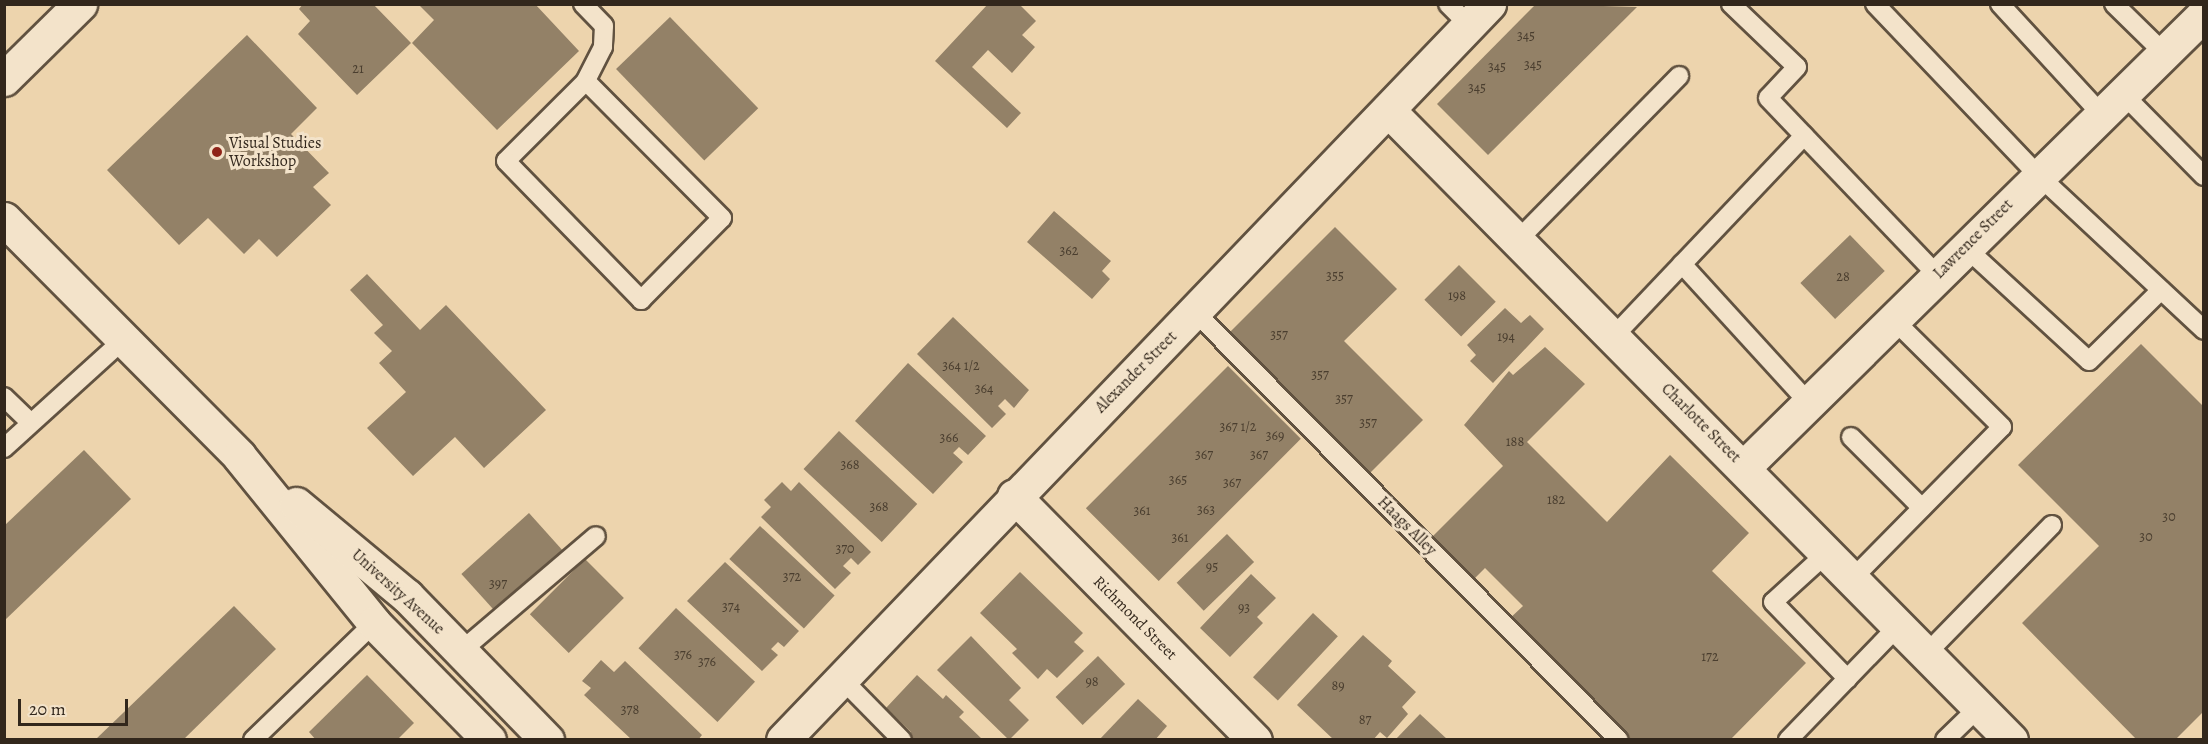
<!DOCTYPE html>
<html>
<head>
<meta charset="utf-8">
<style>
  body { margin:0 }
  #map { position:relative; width:2208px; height:744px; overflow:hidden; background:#edd4ad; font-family:Alegreya,serif }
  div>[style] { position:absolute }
  .building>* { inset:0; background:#938167; transform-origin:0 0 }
  .roads { filter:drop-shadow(2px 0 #615240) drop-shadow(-2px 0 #615240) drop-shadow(0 2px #615240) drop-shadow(0 -2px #615240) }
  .lane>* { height:18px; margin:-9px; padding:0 9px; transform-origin:9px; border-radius:9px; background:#f3e3ca }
  .street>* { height:33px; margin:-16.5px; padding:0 16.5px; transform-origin:16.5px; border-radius:16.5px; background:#f3e3ca }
  .secondary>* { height:33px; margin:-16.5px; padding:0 16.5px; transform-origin:16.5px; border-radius:16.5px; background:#f3e3ca }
  .dots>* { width:16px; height:16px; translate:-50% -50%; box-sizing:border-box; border:3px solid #f3e3ca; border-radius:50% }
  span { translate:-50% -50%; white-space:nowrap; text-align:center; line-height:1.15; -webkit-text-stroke:6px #f3e3ca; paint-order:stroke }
  .number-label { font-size:14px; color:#4a3e2f }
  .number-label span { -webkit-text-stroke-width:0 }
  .poi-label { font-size:16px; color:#32271c }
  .left { translate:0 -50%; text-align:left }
  .street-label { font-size:16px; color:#32271c }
  .frame { position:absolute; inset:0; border:6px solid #32271c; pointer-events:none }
  .scale { position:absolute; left:18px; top:699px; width:110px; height:27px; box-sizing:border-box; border:3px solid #32271c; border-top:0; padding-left:8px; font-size:18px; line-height:21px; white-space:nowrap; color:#32271c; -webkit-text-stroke:4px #f3e3ca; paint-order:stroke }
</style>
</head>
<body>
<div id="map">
  <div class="building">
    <div style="clip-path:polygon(303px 4px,373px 4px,411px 43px,357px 95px,298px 34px,310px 21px,299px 9px)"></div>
    <div style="clip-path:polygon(418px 4px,535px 4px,579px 51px,497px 130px,412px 43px,434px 20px)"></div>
    <div style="clip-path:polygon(988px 4px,1019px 4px,1036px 21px,1022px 35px,1035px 47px,1012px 73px,988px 50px,972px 67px,1021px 113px,1007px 128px,935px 61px)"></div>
    <div style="clip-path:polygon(1536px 4px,1637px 7px,1488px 155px,1437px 104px)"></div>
    <div style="left:670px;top:17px;width:127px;height:75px;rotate:46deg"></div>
    <div style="clip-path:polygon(247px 35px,317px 108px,291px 134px,329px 173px,313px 187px,331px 205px,277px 257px,259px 239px,244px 254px,208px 218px,179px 245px,107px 170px)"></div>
    <div style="clip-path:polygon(1054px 211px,1111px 261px,1102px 271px,1110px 279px,1092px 299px,1027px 242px)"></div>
    <div style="clip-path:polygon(1335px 227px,1397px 289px,1344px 341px,1423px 420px,1366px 477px,1226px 336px)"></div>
    <div style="left:1850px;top:235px;width:50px;height:69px;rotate:46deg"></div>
    <div style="left:1459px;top:265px;width:52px;height:49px;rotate:45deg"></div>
    <div style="clip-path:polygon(367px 274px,420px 330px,446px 305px,546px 410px,484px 468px,455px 437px,413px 476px,367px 428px,406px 392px,379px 363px,392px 351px,374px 333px,383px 325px,350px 290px)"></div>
    <div style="clip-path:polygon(1505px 308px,1521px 323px,1530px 315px,1544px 329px,1493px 383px,1470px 361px,1476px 355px,1467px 345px)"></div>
    <div style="clip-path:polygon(953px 317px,1029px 390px,1014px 408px,1005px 399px,998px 406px,1006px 414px,992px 428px,917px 354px)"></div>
    <div style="clip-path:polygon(2141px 344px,2204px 407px,2204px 711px,2175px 740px,2137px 740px,2022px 623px,2099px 546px,2018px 465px)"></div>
    <div style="clip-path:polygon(1545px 347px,1585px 384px,1527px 442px,1607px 522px,1670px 455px,1749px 533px,1712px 571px,1806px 663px,1730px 740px,1628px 740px,1507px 621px,1523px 606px,1485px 568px,1473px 580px,1431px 538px,1503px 466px,1464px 425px,1509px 371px,1513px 375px)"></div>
    <div style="clip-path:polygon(908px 363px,986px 436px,968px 455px,959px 447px,953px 453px,963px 462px,933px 494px,855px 421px)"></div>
    <div style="left:1228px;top:366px;width:103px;height:201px;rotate:45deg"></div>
    <div style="left:839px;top:431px;width:107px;height:52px;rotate:43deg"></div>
    <div style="clip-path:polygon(84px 450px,131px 499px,4px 621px,4px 526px)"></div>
    <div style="clip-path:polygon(782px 482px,791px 491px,799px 482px,871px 552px,858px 565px,851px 558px,843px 566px,851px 573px,835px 589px,761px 517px,771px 507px,764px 500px)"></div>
    <div style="left:529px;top:513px;width:50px;height:91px;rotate:48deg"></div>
    <div style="left:760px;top:526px;width:102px;height:45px;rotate:43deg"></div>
    <div style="left:1227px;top:534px;width:39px;height:70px;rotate:46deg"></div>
    <div style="left:585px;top:559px;width:55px;height:78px;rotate:45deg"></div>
    <div style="clip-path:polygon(725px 562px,799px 631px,784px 647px,778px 642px,771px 649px,778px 655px,762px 671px,687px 601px)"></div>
    <div style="clip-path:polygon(1020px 572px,1083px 633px,1074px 642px,1084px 651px,1057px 678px,1047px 669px,1038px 679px,1012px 653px,1017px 649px,980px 613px)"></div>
    <div style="clip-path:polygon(1251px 574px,1276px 598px,1257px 617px,1263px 623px,1230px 657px,1200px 628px)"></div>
    <div style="clip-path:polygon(234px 606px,276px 649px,183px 740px,95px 740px)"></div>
    <div style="left:676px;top:608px;width:108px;height:55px;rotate:43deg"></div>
    <div style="left:1313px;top:613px;width:34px;height:88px;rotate:43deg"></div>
    <div style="clip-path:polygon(1363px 635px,1392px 661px,1388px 666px,1416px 692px,1402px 707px,1408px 714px,1387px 738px,1380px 732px,1373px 740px,1334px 740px,1297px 705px)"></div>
    <div style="clip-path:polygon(971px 636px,1021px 688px,1009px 700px,1029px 720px,1009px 740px,937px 670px)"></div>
    <div style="left:1098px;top:656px;width:39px;height:59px;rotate:46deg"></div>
    <div style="clip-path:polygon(601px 660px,614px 672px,625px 661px,702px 735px,698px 740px,632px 740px,584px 695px,591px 688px,582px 681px)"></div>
    <div style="clip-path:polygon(367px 675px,414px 723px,397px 740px,316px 740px,309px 732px)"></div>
    <div style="clip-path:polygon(917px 675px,943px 699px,946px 695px,964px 712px,959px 717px,983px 740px,912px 740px,908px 735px,911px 732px,886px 708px)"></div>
    <div style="clip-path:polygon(1138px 699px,1167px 726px,1155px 740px,1099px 740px)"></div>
    <div style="clip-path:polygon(1420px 714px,1448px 740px,1395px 740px)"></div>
  </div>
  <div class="roads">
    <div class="lane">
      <div style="left:583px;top:4px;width:30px;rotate:46deg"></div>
      <div style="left:604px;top:26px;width:21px;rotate:93deg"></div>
      <div style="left:603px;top:47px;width:38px;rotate:117deg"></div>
      <div style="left:586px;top:81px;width:113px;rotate:135deg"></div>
      <div style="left:506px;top:161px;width:194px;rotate:45.8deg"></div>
      <div style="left:641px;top:300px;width:115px;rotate:-45.4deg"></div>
      <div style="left:722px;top:218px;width:193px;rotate:-134.8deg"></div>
      <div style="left:1448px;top:4px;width:30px;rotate:45deg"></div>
      <div style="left:1731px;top:4px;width:91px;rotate:43.7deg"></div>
      <div style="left:1797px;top:67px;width:42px;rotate:133.1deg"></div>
      <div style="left:1768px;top:98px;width:245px;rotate:46.3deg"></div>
      <div style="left:1875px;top:4px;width:236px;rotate:46.4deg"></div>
      <div style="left:2038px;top:175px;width:227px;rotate:43deg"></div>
      <div style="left:2000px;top:4px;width:149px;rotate:47.4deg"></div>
      <div style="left:2114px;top:4px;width:70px;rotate:44.4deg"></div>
      <div style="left:2123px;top:94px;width:115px;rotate:45.4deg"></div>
      <div style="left:1518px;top:240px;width:230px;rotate:-45.5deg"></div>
      <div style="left:1965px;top:247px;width:168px;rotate:42.6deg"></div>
      <div style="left:2089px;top:361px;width:101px;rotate:-44.6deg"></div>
      <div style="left:1682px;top:264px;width:188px;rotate:47.6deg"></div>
      <div style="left:1195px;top:312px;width:602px;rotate:45.27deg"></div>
      <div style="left:1614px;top:336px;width:276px;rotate:-46.5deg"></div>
      <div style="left:4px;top:397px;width:36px;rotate:44deg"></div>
      <div style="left:1851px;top:437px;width:100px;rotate:45deg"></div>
      <div style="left:4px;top:448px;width:161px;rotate:-42.2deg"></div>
      <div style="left:1828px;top:552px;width:74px;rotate:137.7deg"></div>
      <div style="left:1773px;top:602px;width:107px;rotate:45.8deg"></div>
      <div style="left:1853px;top:578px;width:212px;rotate:-45.4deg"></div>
      <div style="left:2002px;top:427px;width:153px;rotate:-135.3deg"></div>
      <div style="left:461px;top:651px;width:177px;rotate:-40.4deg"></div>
      <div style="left:1927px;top:653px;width:179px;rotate:-45.7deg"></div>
      <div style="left:841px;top:678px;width:87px;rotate:45.5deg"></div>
      <div style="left:253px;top:740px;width:168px;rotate:-44deg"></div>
      <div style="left:1788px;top:740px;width:160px;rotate:-46deg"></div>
      <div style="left:1945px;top:740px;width:47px;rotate:-44.1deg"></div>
    </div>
    <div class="street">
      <div style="left:4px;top:79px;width:107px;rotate:-44.6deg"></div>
      <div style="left:1388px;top:110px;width:886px;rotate:45.32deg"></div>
      <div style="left:1744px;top:467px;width:646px;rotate:-44.56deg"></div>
      <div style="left:1014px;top:496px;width:343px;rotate:45.4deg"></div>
    </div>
    <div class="secondary">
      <div style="left:4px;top:219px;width:334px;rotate:45.2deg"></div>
      <div style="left:239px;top:456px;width:215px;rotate:51deg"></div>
      <div style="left:374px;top:623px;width:164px;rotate:45.5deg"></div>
      <div style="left:296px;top:504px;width:144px;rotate:39.7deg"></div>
      <div style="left:407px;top:596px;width:201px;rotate:45.8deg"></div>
      <div style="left:783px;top:740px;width:1020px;rotate:-46.19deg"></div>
    </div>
  </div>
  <div class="dots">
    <div style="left:217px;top:152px;background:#8f2418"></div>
  </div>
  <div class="number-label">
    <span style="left:1526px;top:36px">345</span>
    <span style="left:1533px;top:65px">345</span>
    <span style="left:1497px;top:67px">345</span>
    <span style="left:358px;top:69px">21</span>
    <span style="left:1477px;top:88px">345</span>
    <span style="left:1069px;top:251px">362</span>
    <span style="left:1335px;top:276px">355</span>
    <span style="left:1843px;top:277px">28</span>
    <span style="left:1457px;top:296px">198</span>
    <span style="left:1279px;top:335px">357</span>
    <span style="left:1506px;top:337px">194</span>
    <span style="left:961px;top:366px">364 1/2</span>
    <span style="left:1320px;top:375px">357</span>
    <span style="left:984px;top:389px">364</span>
    <span style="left:1344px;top:399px">357</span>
    <span style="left:1368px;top:423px">357</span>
    <span style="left:1238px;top:427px">367 1/2</span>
    <span style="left:1275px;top:436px">369</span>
    <span style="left:949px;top:438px">366</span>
    <span style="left:1515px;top:442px">188</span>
    <span style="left:1204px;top:455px">367</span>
    <span style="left:1259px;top:455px">367</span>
    <span style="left:850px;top:465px">368</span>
    <span style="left:1178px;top:480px">365</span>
    <span style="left:1232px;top:483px">367</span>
    <span style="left:1556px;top:500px">182</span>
    <span style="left:879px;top:507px">368</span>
    <span style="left:1206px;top:510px">363</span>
    <span style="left:1142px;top:511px">361</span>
    <span style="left:2169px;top:517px">30</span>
    <span style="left:2146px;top:537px">30</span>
    <span style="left:1180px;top:538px">361</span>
    <span style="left:845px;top:549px">370</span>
    <span style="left:1212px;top:567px">95</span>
    <span style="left:792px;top:577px">372</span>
    <span style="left:498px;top:584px">397</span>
    <span style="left:731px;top:607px">374</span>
    <span style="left:1244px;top:608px">93</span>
    <span style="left:683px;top:655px">376</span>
    <span style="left:1710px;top:657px">172</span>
    <span style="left:707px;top:662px">376</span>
    <span style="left:1092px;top:682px">98</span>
    <span style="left:1338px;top:686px">89</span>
    <span style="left:630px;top:710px">378</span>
    <span style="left:1365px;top:720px">87</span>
  </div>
  <div class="poi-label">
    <span class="left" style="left:229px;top:152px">Visual Studies<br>Workshop</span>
  </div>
  <div class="street-label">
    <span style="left:1973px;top:239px;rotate:-45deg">Lawrence Street</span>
    <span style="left:1136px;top:372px;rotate:-45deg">Alexander Street</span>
    <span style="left:1701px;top:423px;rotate:45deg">Charlotte Street</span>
    <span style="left:1407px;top:526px;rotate:45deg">Haags Alley</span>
    <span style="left:398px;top:592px;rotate:42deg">University Avenue</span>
    <span style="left:1135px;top:618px;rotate:45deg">Richmond Street</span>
  </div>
  <div class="frame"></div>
  <div class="scale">20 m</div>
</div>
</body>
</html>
